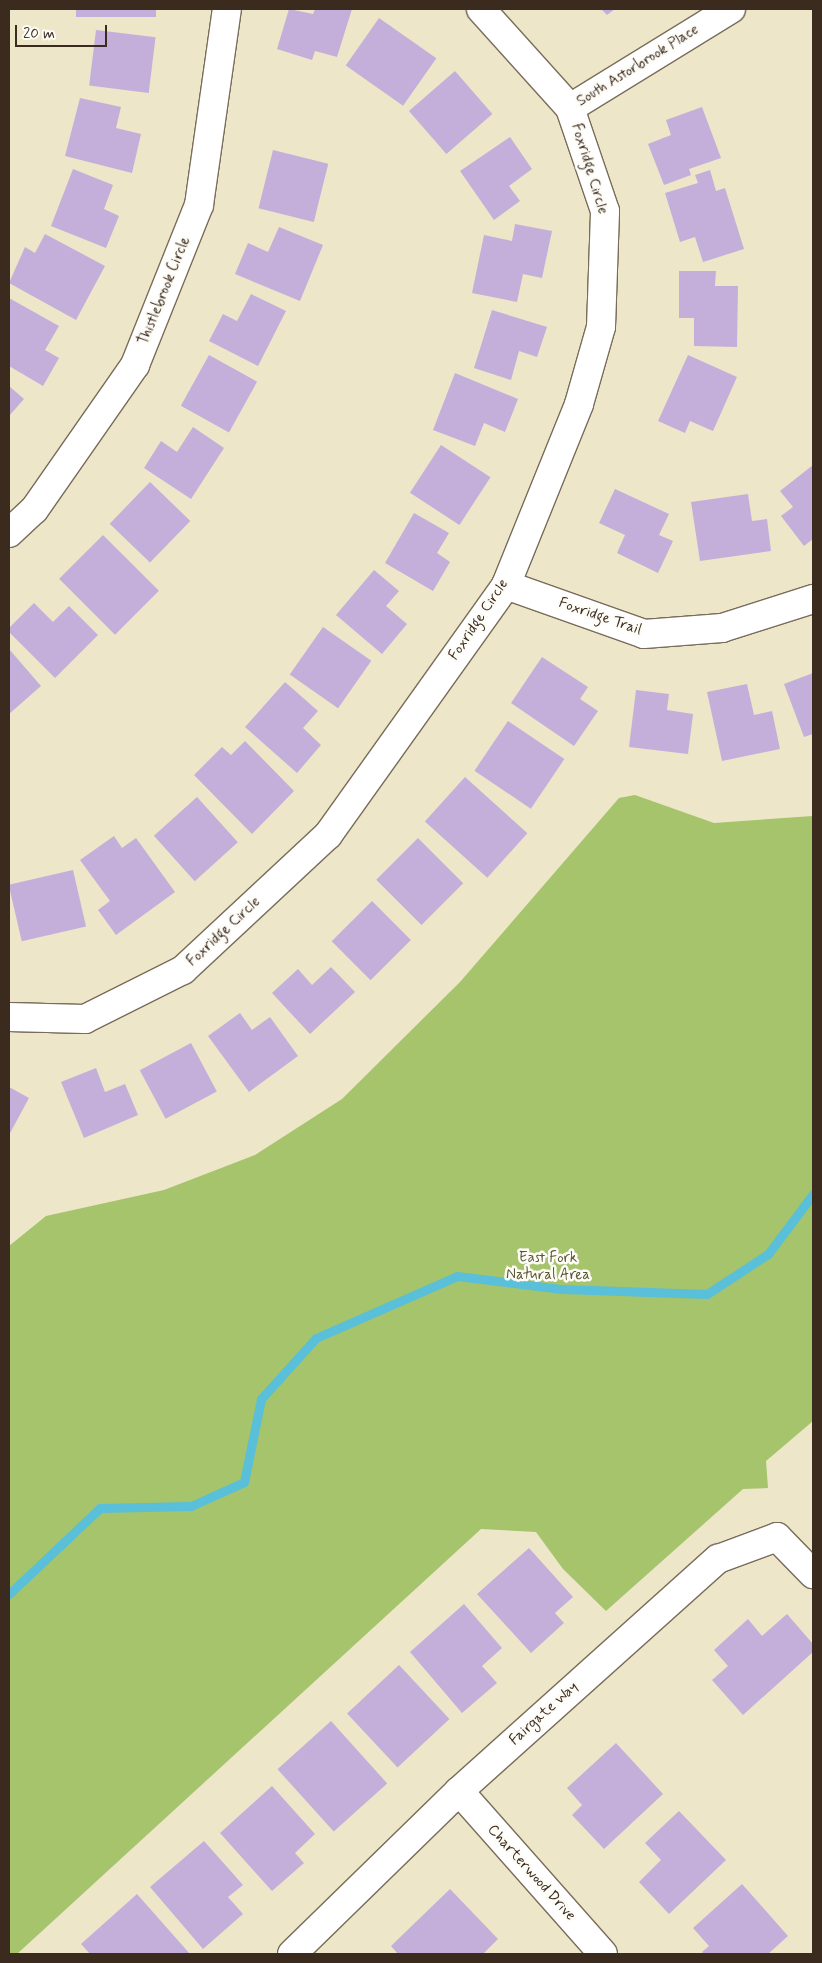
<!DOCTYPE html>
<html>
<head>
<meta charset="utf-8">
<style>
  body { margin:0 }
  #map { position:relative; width:822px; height:1963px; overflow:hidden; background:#ede6c9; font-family:Mynerve,sans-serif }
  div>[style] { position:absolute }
  .green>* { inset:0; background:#a5c46c }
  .stream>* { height:9px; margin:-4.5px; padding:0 4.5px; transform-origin:4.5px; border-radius:4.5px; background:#5abfd8 }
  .building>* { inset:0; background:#c4afda; transform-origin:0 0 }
  .roads { filter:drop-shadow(1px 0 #796c5a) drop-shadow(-1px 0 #796c5a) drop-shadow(0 1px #796c5a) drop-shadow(0 -1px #796c5a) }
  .minor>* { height:28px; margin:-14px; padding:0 14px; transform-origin:14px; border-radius:14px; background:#fff }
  span { translate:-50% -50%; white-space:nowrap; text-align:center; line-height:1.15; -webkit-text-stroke:5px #fdfcf7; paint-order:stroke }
  .street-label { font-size:15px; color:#3b2a1e }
  .park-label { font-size:15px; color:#5b5835 }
  .frame { position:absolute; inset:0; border:10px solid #3b2a1e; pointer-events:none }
  .scale { position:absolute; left:15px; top:25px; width:92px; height:22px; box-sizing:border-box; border:2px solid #3b2a1e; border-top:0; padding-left:6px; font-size:15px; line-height:18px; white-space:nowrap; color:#3b2a1e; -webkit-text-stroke:4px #fdfcf7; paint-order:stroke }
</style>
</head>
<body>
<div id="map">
  <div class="green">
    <div style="clip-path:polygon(635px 795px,714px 823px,813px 816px,813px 1421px,766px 1461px,768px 1488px,743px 1489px,606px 1611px,563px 1569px,536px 1532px,481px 1529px,17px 1954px,9px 1954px,9px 1246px,46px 1216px,164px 1190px,255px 1155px,342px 1099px,460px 982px,619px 798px)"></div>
  </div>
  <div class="stream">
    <div style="left:9px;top:1594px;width:125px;rotate:-43.4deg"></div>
    <div style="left:100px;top:1508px;width:91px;rotate:-1.3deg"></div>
    <div style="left:191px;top:1506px;width:58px;rotate:-24.4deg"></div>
    <div style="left:244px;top:1482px;width:85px;rotate:-78.4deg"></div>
    <div style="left:261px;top:1399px;width:82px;rotate:-48deg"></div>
    <div style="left:316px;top:1338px;width:154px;rotate:-23.7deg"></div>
    <div style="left:457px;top:1276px;width:106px;rotate:7.1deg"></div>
    <div style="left:562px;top:1289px;width:145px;rotate:2deg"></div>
    <div style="left:707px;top:1294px;width:73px;rotate:-33.3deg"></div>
    <div style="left:768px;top:1254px;width:75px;rotate:-53.1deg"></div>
  </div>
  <div class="building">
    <div style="left:76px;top:9px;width:80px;height:8px"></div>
    <div style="clip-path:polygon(289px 9px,313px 14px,315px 9px,352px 9px,337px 57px,315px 51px,312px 60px,277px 49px)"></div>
    <div style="clip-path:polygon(601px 9px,615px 9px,607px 15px)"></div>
    <div style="left:379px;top:18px;width:70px;height:58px;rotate:35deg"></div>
    <div style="left:96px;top:30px;width:60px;height:56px;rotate:7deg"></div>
    <div style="left:455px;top:71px;width:57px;height:61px;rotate:49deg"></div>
    <div style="clip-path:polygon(80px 98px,121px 107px,116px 128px,141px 134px,132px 173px,65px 156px)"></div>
    <div style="clip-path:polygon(702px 107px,721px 158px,689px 169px,691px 175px,664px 185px,648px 144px,671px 135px,666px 120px)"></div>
    <div style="clip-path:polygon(510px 137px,532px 169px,509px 186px,520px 201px,494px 220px,460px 171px)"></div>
    <div style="left:273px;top:150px;width:57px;height:60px;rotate:14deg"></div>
    <div style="clip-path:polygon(73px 169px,113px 185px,104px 209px,119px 216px,106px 248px,51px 226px)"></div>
    <div style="clip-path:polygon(710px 170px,716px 191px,725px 188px,744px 249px,703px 262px,695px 237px,680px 242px,665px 193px,698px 183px,695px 175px)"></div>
    <div style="clip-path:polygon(515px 224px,552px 231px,542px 278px,523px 274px,517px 302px,472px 293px,484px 235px,512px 241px)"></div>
    <div style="clip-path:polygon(279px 227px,323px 245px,300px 301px,235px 274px,248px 243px,268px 252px)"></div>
    <div style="clip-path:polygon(45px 234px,105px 266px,76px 320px,9px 283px,25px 247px,35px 253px)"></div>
    <div style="clip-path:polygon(679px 271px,716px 271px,715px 286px,738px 286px,737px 347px,694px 346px,694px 318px,679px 318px)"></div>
    <div style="clip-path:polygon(251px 294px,286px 311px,258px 366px,209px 341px,223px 314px,237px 321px)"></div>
    <div style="clip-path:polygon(9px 298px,59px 326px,45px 350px,59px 358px,43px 386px,9px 366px)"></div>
    <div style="clip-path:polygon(492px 310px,547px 327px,537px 357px,519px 351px,511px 380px,474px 368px)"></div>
    <div style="left:209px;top:355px;width:55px;height:58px;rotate:29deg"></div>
    <div style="clip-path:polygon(688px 355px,737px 377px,713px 431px,690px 421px,685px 433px,658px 421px)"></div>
    <div style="clip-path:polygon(455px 373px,518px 399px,505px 432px,484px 423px,475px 446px,433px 430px)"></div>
    <div style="clip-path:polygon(9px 386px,24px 399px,9px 416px)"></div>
    <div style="clip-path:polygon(193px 427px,224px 448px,191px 499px,144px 468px,161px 441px,177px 452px)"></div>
    <div style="left:441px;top:445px;width:59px;height:57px;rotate:33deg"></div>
    <div style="clip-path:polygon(813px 465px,813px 539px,804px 546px,781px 516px,793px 507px,780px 491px)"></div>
    <div style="left:150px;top:482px;width:56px;height:58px;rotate:44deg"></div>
    <div style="clip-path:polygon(615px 489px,669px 514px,659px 535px,673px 541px,658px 573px,617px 553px,625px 535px,599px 523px)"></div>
    <div style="clip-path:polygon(748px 494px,752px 521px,767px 519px,771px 551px,700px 561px,691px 502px)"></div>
    <div style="clip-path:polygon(414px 513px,449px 533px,437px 553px,450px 562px,433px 591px,385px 563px)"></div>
    <div style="left:103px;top:535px;width:79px;height:62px;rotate:45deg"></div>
    <div style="clip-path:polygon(374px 570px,399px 591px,386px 606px,407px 624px,382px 654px,336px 615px)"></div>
    <div style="clip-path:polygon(34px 603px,53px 622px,69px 606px,98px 635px,55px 678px,9px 632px,9px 628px)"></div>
    <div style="left:323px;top:627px;width:59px;height:58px;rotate:35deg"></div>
    <div style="clip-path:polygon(9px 649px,41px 686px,9px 714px)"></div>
    <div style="clip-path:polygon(542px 657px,588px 687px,580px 699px,598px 711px,574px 746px,511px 703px)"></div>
    <div style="clip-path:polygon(813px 673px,813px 734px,804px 737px,784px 684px)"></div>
    <div style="clip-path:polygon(285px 682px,318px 711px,303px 728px,321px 745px,297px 773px,245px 727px)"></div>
    <div style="clip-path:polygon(747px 684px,754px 715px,772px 711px,780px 749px,722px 761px,707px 692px)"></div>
    <div style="clip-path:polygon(636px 690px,669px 694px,667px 710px,693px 714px,688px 754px,629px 747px)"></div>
    <div style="left:508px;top:721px;width:68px;height:60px;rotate:34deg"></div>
    <div style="clip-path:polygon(245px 741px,294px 791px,252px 834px,194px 775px,222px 747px,231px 755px)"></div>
    <div style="left:465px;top:777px;width:84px;height:60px;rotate:42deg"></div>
    <div style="left:197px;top:797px;width:61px;height:58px;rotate:48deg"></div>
    <div style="clip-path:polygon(114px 836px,122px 848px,136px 838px,175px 892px,116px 935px,98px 910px,110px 901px,80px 860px)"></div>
    <div style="left:418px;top:838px;width:64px;height:59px;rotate:45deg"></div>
    <div style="left:73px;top:870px;width:58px;height:66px;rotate:77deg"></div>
    <div style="left:372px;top:901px;width:55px;height:57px;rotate:45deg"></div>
    <div style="clip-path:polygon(331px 967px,355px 992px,310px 1034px,272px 993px,298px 969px,312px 985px)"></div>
    <div style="clip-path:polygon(240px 1013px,252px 1030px,270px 1017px,298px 1056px,249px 1092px,208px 1036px)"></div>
    <div style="left:191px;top:1043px;width:55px;height:58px;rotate:62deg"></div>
    <div style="clip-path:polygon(96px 1068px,105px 1092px,125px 1084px,138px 1115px,84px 1138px,61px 1082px)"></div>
    <div style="clip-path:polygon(9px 1087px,29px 1098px,9px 1135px)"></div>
    <div style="clip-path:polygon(529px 1548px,573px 1597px,555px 1613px,564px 1623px,531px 1653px,477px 1594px)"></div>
    <div style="clip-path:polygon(464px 1604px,502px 1648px,482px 1666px,497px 1683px,462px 1713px,410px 1652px)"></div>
    <div style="clip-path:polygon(787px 1614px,813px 1644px,813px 1652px,743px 1715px,712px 1680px,728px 1666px,714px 1650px,748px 1619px,762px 1636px)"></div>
    <div style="left:399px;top:1665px;width:74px;height:71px;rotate:47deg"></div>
    <div style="left:331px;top:1721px;width:84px;height:72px;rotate:48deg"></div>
    <div style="clip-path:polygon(616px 1743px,663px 1794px,604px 1849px,572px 1815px,582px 1805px,567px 1788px)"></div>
    <div style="clip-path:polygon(272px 1786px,315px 1834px,295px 1853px,304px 1863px,272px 1891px,220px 1833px)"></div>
    <div style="clip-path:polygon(679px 1811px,726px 1860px,669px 1914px,639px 1882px,661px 1860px,645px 1843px)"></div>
    <div style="clip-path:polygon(204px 1841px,243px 1885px,228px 1897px,243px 1914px,203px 1949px,150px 1887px)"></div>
    <div style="clip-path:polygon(742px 1884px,788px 1936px,768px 1954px,704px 1954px,702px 1952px,709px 1946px,693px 1928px)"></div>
    <div style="clip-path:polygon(450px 1889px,498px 1939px,483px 1954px,398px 1954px,391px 1946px)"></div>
    <div style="clip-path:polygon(137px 1894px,190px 1954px,90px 1954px,81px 1944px)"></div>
  </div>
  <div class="roads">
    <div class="minor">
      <div style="left:570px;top:108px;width:189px;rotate:-31.6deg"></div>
      <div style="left:9px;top:533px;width:34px;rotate:-43deg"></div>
      <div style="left:34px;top:510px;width:177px;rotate:-55.1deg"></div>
      <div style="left:135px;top:365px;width:172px;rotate:-68.2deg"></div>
      <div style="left:199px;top:205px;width:198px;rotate:-81.9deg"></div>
      <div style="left:506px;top:585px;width:146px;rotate:19.5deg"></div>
      <div style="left:644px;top:634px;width:78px;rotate:-4.4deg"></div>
      <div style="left:722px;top:628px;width:96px;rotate:-17.7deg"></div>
      <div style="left:9px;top:1017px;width:76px;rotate:1.5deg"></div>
      <div style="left:85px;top:1019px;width:110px;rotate:-26.6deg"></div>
      <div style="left:183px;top:970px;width:198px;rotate:-43deg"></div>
      <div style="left:328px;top:835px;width:307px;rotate:-54.5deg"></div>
      <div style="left:506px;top:585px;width:195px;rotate:-68deg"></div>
      <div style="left:579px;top:404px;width:80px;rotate:-74.1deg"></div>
      <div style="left:601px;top:327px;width:116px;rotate:-88deg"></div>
      <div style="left:605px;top:211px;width:109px;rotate:-108.8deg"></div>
      <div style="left:570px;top:108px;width:133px;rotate:-132deg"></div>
      <div style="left:459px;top:1791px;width:217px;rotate:48.5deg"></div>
      <div style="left:292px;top:1954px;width:233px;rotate:-44.3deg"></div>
      <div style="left:459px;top:1791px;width:348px;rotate:-41.9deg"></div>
      <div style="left:718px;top:1559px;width:63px;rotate:-20.4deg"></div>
      <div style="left:777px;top:1537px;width:52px;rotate:45.8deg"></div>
    </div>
  </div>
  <div class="street-label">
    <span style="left:638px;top:66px;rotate:-32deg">South Astorbrook Place</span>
    <span style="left:589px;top:169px;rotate:73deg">Foxridge Circle</span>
    <span style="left:165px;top:291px;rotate:-68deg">Thistlebrook Circle</span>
    <span style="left:600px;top:617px;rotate:19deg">Foxridge Trail</span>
    <span style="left:479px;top:620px;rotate:-56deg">Foxridge Circle</span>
    <span style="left:224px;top:932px;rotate:-43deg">Foxridge Circle</span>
    <span style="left:544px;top:1714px;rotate:-42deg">Fairgate Way</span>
    <span style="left:531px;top:1873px;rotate:48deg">Charterwood Drive</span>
  </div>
  <div class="park-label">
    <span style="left:548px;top:1267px">East Fork<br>Natural Area</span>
  </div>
  <div class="frame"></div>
  <div class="scale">20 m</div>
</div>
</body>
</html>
